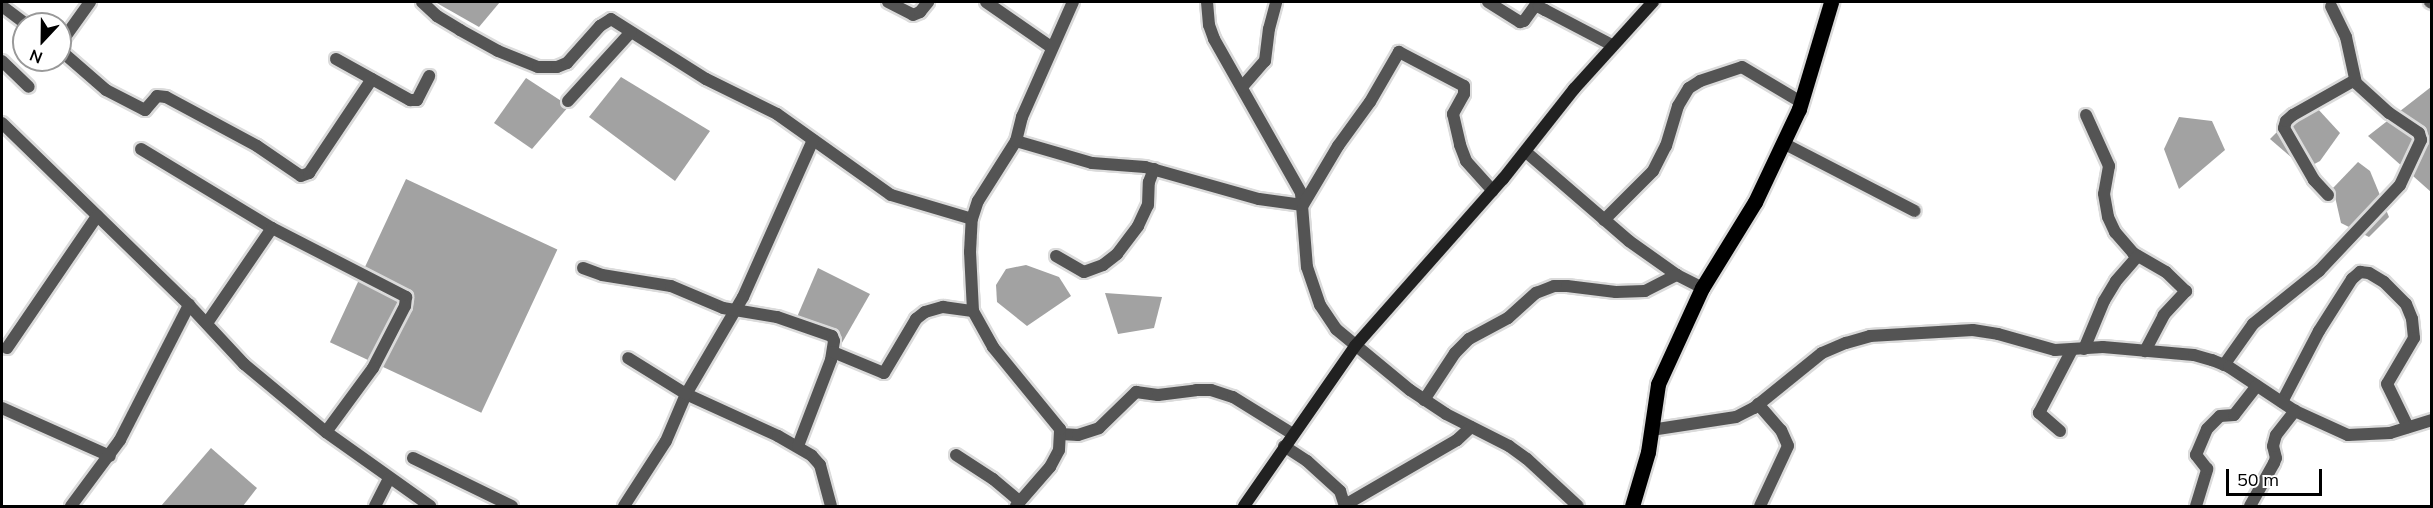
<!DOCTYPE html>
<html>
<head>
<meta charset="utf-8">
<style>
  body { margin:0 }
  #map { position:relative; width:2433px; height:508px; overflow:hidden; background:#fff; font-family:Mulish,sans-serif }
  div>[style] { position:absolute }
  .water>* { inset:0; background:#a2a2a2; transform-origin:0 0 }
  .roads { filter:drop-shadow(2px 0 #dbdbdb) drop-shadow(-2px 0 #dbdbdb) drop-shadow(0 2px #dbdbdb) drop-shadow(0 -2px #dbdbdb) }
  .street>* { height:12px; margin:-6px; padding:0 6px; transform-origin:6px; border-radius:6px; background:#545454 }
  .secondary>* { height:12px; margin:-6px; padding:0 6px; transform-origin:6px; border-radius:6px; background:#212121 }
  .primary>* { height:15px; margin:-7.5px; padding:0 7.5px; transform-origin:7.5px; border-radius:7.5px; background:#000 }
  span { translate:-50% -50%; white-space:nowrap; text-align:center; line-height:1.15; -webkit-text-stroke:6px #fff; paint-order:stroke }
  .frame { position:absolute; inset:0; border:3px solid #000; pointer-events:none }
  .north { position:absolute; left:12px; top:12px; width:60px; height:60px; box-sizing:border-box; background:#fff; border:2px solid #999; border-radius:50%; rotate:202deg; font-size:16px; font-weight:700; line-height:24px; text-align:center; color:#000 }
  .north::after { content:''; display:block; margin:auto; width:21px; height:27px; background:#000; clip-path:polygon(50% 0,100% 100%,50% 72%,0 100%) }
  .scale { position:absolute; left:2226px; top:469px; width:96px; height:27px; box-sizing:border-box; border:3px solid #000; border-top:0; padding-left:8px; font-size:18px; line-height:21px; white-space:nowrap; color:#000; -webkit-text-stroke:4px #fff; paint-order:stroke }
</style>
</head>
<body>
<div id="map">
  <div class="water">
    <div style="clip-path:polygon(435px 2px,500px 2px,479px 27px)"></div>
    <div style="clip-path:polygon(621px 77px,710px 131px,675px 181px,589px 117px)"></div>
    <div style="clip-path:polygon(526px 78px,569px 106px,532px 149px,494px 123px)"></div>
    <div style="clip-path:polygon(2431px 87px,2431px 192px,2368px 136px)"></div>
    <div style="clip-path:polygon(2317px 108px,2340px 133px,2320px 161px,2305px 169px,2270px 139px,2290px 119px)"></div>
    <div style="clip-path:polygon(2179px 117px,2212px 121px,2225px 150px,2179px 189px,2164px 149px)"></div>
    <div style="clip-path:polygon(2358px 162px,2370px 171px,2389px 217px,2369px 237px,2341px 223px,2333px 188px)"></div>
    <div style="left:406px;top:179px;width:167px;height:180px;rotate:25deg"></div>
    <div style="clip-path:polygon(1026px 265px,1059px 277px,1071px 296px,1027px 326px,997px 302px,996px 285px,1006px 269px)"></div>
    <div style="clip-path:polygon(818px 268px,870px 294px,839px 348px,794px 324px)"></div>
    <div style="clip-path:polygon(1105px 293px,1162px 297px,1154px 328px,1118px 334px)"></div>
    <div style="clip-path:polygon(211px 448px,257px 488px,243px 506px,161px 506px)"></div>
  </div>
  <div class="roads">
    <div class="street">
      <div style="left:422px;top:2px;width:21px;rotate:43deg"></div>
      <div style="left:437px;top:16px;width:27px;rotate:31deg"></div>
      <div style="left:460px;top:30px;width:43px;rotate:28.9deg"></div>
      <div style="left:498px;top:51px;width:43px;rotate:21.8deg"></div>
      <div style="left:538px;top:67px;width:19px"></div>
      <div style="left:557px;top:67px;width:11px;rotate:-22deg"></div>
      <div style="left:567px;top:63px;width:50px;rotate:-48.3deg"></div>
      <div style="left:600px;top:26px;width:13px;rotate:-32deg"></div>
      <div style="left:611px;top:19px;width:112px;rotate:32.3deg"></div>
      <div style="left:706px;top:79px;width:79px;rotate:26.2deg"></div>
      <div style="left:777px;top:114px;width:140px;rotate:35.4deg"></div>
      <div style="left:891px;top:195px;width:84px;rotate:16.5deg"></div>
      <div style="left:888px;top:2px;width:28px;rotate:27deg"></div>
      <div style="left:913px;top:15px;width:8px;rotate:-23deg"></div>
      <div style="left:920px;top:12px;width:13px;rotate:-51deg"></div>
      <div style="left:986px;top:2px;width:79px;rotate:34.7deg"></div>
      <div style="left:1207px;top:2px;width:23px;rotate:85deg"></div>
      <div style="left:1209px;top:25px;width:15px;rotate:70deg"></div>
      <div style="left:1214px;top:39px;width:177px;rotate:60.5deg"></div>
      <div style="left:1301px;top:193px;width:74px;rotate:85.4deg"></div>
      <div style="left:1307px;top:267px;width:40px;rotate:71.1deg"></div>
      <div style="left:1320px;top:305px;width:29px;rotate:56deg"></div>
      <div style="left:1336px;top:329px;width:96px;rotate:39.5deg"></div>
      <div style="left:1410px;top:390px;width:43px;rotate:33.7deg"></div>
      <div style="left:1446px;top:414px;width:71px;rotate:26.9deg"></div>
      <div style="left:1509px;top:446px;width:22px;rotate:36deg"></div>
      <div style="left:1527px;top:459px;width:69px;rotate:42.7deg"></div>
      <div style="left:1488px;top:2px;width:38px;rotate:32deg"></div>
      <div style="left:1520px;top:22px;width:4px;rotate:-14deg"></div>
      <div style="left:1524px;top:21px;width:24px;rotate:-54deg"></div>
      <div style="left:1538px;top:2px;width:5px;rotate:79deg"></div>
      <div style="left:1539px;top:7px;width:7px;rotate:27deg"></div>
      <div style="left:1545px;top:10px;width:76px;rotate:27.6deg"></div>
      <div style="left:2430px;top:2px;width:2px;rotate:27deg"></div>
      <div style="left:2px;top:6px;width:30px;rotate:37deg"></div>
      <div style="left:60px;top:44px;width:52px;rotate:-54.5deg"></div>
      <div style="left:60px;top:50px;width:61px;rotate:41deg"></div>
      <div style="left:106px;top:90px;width:44px;rotate:27.1deg"></div>
      <div style="left:145px;top:110px;width:18px;rotate:-49deg"></div>
      <div style="left:157px;top:96px;width:9px;rotate:6deg"></div>
      <div style="left:166px;top:97px;width:103px;rotate:28.3deg"></div>
      <div style="left:257px;top:146px;width:53px;rotate:34.3deg"></div>
      <div style="left:301px;top:176px;width:9px;rotate:-21deg"></div>
      <div style="left:309px;top:173px;width:113px;rotate:-56.2deg"></div>
      <div style="left:336px;top:59px;width:85px;rotate:29deg"></div>
      <div style="left:410px;top:100px;width:7px"></div>
      <div style="left:417px;top:100px;width:27px;rotate:-63deg"></div>
      <div style="left:2px;top:61px;width:37px;rotate:44deg"></div>
      <div style="left:1242px;top:87px;width:35px;rotate:-49deg"></div>
      <div style="left:1265px;top:61px;width:32px;rotate:-83deg"></div>
      <div style="left:1269px;top:29px;width:28px;rotate:-75deg"></div>
      <div style="left:568px;top:101px;width:93px;rotate:-47.6deg"></div>
      <div style="left:2086px;top:115px;width:56px;rotate:65.7deg"></div>
      <div style="left:2109px;top:166px;width:28px;rotate:100deg"></div>
      <div style="left:2104px;top:194px;width:23px;rotate:80deg"></div>
      <div style="left:2108px;top:217px;width:17px;rotate:65deg"></div>
      <div style="left:2115px;top:232px;width:28px;rotate:49deg"></div>
      <div style="left:2133px;top:253px;width:38px;rotate:30deg"></div>
      <div style="left:2166px;top:272px;width:28px;rotate:44deg"></div>
      <div style="left:2186px;top:291px;width:33px;rotate:133deg"></div>
      <div style="left:2164px;top:315px;width:41px;rotate:117.8deg"></div>
      <div style="left:2px;top:123px;width:261px;rotate:44.2deg"></div>
      <div style="left:189px;top:305px;width:81px;rotate:47deg"></div>
      <div style="left:244px;top:364px;width:107px;rotate:39.7deg"></div>
      <div style="left:326px;top:432px;width:128px;rotate:35.4deg"></div>
      <div style="left:813px;top:140px;width:172px;rotate:114deg"></div>
      <div style="left:743px;top:297px;width:113px;rotate:120.4deg"></div>
      <div style="left:686px;top:394px;width:101px;rotate:24.5deg"></div>
      <div style="left:778px;top:436px;width:39px;rotate:30deg"></div>
      <div style="left:812px;top:456px;width:12px;rotate:48deg"></div>
      <div style="left:820px;top:465px;width:42px;rotate:75deg"></div>
      <div style="left:1016px;top:141px;width:79px;rotate:16.1deg"></div>
      <div style="left:1092px;top:163px;width:53px;rotate:4.3deg"></div>
      <div style="left:1145px;top:167px;width:118px;rotate:15.7deg"></div>
      <div style="left:1259px;top:199px;width:44px;rotate:7.8deg"></div>
      <div style="left:1303px;top:205px;width:69px;rotate:-59.3deg"></div>
      <div style="left:1338px;top:146px;width:54px;rotate:-54deg"></div>
      <div style="left:1370px;top:102px;width:58px;rotate:-59.9deg"></div>
      <div style="left:1399px;top:52px;width:73px;rotate:27.6deg"></div>
      <div style="left:1464px;top:86px;width:8px;rotate:90deg"></div>
      <div style="left:1464px;top:94px;width:23px;rotate:119deg"></div>
      <div style="left:1453px;top:114px;width:32px;rotate:77deg"></div>
      <div style="left:1460px;top:145px;width:17px;rotate:69deg"></div>
      <div style="left:1466px;top:161px;width:40px;rotate:48deg"></div>
      <div style="left:1783px;top:143px;width:148px;rotate:27.3deg"></div>
      <div style="left:141px;top:149px;width:153px;rotate:31.1deg"></div>
      <div style="left:272px;top:228px;width:151px;rotate:27.2deg"></div>
      <div style="left:406px;top:297px;width:9px;rotate:96deg"></div>
      <div style="left:405px;top:306px;width:70px;rotate:117.3deg"></div>
      <div style="left:373px;top:368px;width:79px;rotate:126.3deg"></div>
      <div style="left:1526px;top:152px;width:136px;rotate:40.8deg"></div>
      <div style="left:1629px;top:241px;width:59px;rotate:35.3deg"></div>
      <div style="left:1677px;top:275px;width:28px;rotate:27deg"></div>
      <div style="left:2328px;top:195px;width:21px;rotate:-133deg"></div>
      <div style="left:2314px;top:180px;width:60px;rotate:-120deg"></div>
      <div style="left:2284px;top:128px;width:7px;rotate:-74deg"></div>
      <div style="left:2286px;top:121px;width:9px;rotate:-41deg"></div>
      <div style="left:2293px;top:115px;width:71px;rotate:-29.4deg"></div>
      <div style="left:1604px;top:220px;width:69px;rotate:-45deg"></div>
      <div style="left:1653px;top:171px;width:28px;rotate:-63deg"></div>
      <div style="left:1666px;top:146px;width:42px;rotate:-73.3deg"></div>
      <div style="left:1678px;top:106px;width:21px;rotate:-59deg"></div>
      <div style="left:1689px;top:88px;width:13px;rotate:-32deg"></div>
      <div style="left:1700px;top:81px;width:44px;rotate:-18.4deg"></div>
      <div style="left:1742px;top:67px;width:69px;rotate:30.7deg"></div>
      <div style="left:1056px;top:256px;width:32px;rotate:30deg"></div>
      <div style="left:1084px;top:272px;width:20px;rotate:-20deg"></div>
      <div style="left:1103px;top:265px;width:18px;rotate:-38deg"></div>
      <div style="left:1117px;top:254px;width:35px;rotate:-53deg"></div>
      <div style="left:1138px;top:226px;width:23px;rotate:-65deg"></div>
      <div style="left:1148px;top:205px;width:23px;rotate:-88deg"></div>
      <div style="left:1149px;top:182px;width:14px;rotate:-69deg"></div>
      <div style="left:583px;top:268px;width:20px;rotate:20deg"></div>
      <div style="left:602px;top:275px;width:70px;rotate:9.1deg"></div>
      <div style="left:671px;top:286px;width:56px;rotate:22.9deg"></div>
      <div style="left:723px;top:308px;width:55px;rotate:9.5deg"></div>
      <div style="left:777px;top:317px;width:58px;rotate:19.1deg"></div>
      <div style="left:832px;top:336px;width:5px;rotate:68deg"></div>
      <div style="left:834px;top:341px;width:19px;rotate:99deg"></div>
      <div style="left:831px;top:360px;width:92px;rotate:111deg"></div>
      <div style="left:207px;top:323px;width:115px;rotate:-55.6deg"></div>
      <div style="left:7px;top:348px;width:160px;rotate:-55.7deg"></div>
      <div style="left:2084px;top:349px;width:52px;rotate:-67.4deg"></div>
      <div style="left:2104px;top:301px;width:23px;rotate:-59deg"></div>
      <div style="left:2116px;top:281px;width:33px;rotate:-49deg"></div>
      <div style="left:833px;top:352px;width:55px;rotate:22.4deg"></div>
      <div style="left:884px;top:373px;width:63px;rotate:-59.3deg"></div>
      <div style="left:916px;top:319px;width:11px;rotate:-38deg"></div>
      <div style="left:925px;top:312px;width:19px;rotate:-16deg"></div>
      <div style="left:943px;top:307px;width:30px;rotate:8deg"></div>
      <div style="left:2224px;top:365px;width:50px;rotate:-54.7deg"></div>
      <div style="left:2253px;top:324px;width:85px;rotate:-38.8deg"></div>
      <div style="left:2319px;top:271px;width:118px;rotate:-46.7deg"></div>
      <div style="left:2400px;top:185px;width:50px;rotate:-65deg"></div>
      <div style="left:2421px;top:140px;width:7px;rotate:-106deg"></div>
      <div style="left:2419px;top:133px;width:36px;rotate:-146deg"></div>
      <div style="left:2389px;top:113px;width:45px;rotate:-137.7deg"></div>
      <div style="left:2356px;top:83px;width:47px;rotate:-102.3deg"></div>
      <div style="left:2346px;top:37px;width:34px;rotate:-116deg"></div>
      <div style="left:1424px;top:400px;width:56px;rotate:-56.6deg"></div>
      <div style="left:1455px;top:353px;width:20px;rotate:-45deg"></div>
      <div style="left:1469px;top:339px;width:44px;rotate:-28.3deg"></div>
      <div style="left:1508px;top:318px;width:38px;rotate:-42deg"></div>
      <div style="left:1536px;top:293px;width:19px;rotate:-21deg"></div>
      <div style="left:1554px;top:286px;width:13px"></div>
      <div style="left:1567px;top:286px;width:49px;rotate:7deg"></div>
      <div style="left:1616px;top:292px;width:29px;rotate:-2deg"></div>
      <div style="left:1645px;top:291px;width:36px;rotate:-27deg"></div>
      <div style="left:2282px;top:402px;width:80px;rotate:-62.5deg"></div>
      <div style="left:2319px;top:331px;width:62px;rotate:-57.6deg"></div>
      <div style="left:2352px;top:279px;width:11px;rotate:-41deg"></div>
      <div style="left:2360px;top:272px;width:9px;rotate:6deg"></div>
      <div style="left:2369px;top:273px;width:17px;rotate:31deg"></div>
      <div style="left:2384px;top:282px;width:31px;rotate:45deg"></div>
      <div style="left:2406px;top:304px;width:16px;rotate:68deg"></div>
      <div style="left:2412px;top:319px;width:19px;rotate:84deg"></div>
      <div style="left:2414px;top:338px;width:53px;rotate:120.4deg"></div>
      <div style="left:2387px;top:384px;width:48px;rotate:64deg"></div>
      <div style="left:1758px;top:404px;width:35px;rotate:49deg"></div>
      <div style="left:1781px;top:430px;width:17px;rotate:66deg"></div>
      <div style="left:1788px;top:446px;width:66px;rotate:115deg"></div>
      <div style="left:2px;top:408px;width:118px;rotate:24deg"></div>
      <div style="left:1651px;top:430px;width:86px;rotate:-8.7deg"></div>
      <div style="left:1736px;top:417px;width:20px;rotate:-27deg"></div>
      <div style="left:1754px;top:408px;width:87px;rotate:-39deg"></div>
      <div style="left:1822px;top:353px;width:26px;rotate:-23deg"></div>
      <div style="left:1846px;top:343px;width:25px;rotate:-16deg"></div>
      <div style="left:1870px;top:336px;width:103px;rotate:-3.3deg"></div>
      <div style="left:1973px;top:330px;width:25px;rotate:9deg"></div>
      <div style="left:1998px;top:334px;width:59px;rotate:15.7deg"></div>
      <div style="left:2055px;top:350px;width:48px;rotate:-3.6deg"></div>
      <div style="left:2103px;top:347px;width:91px;rotate:5deg"></div>
      <div style="left:2194px;top:355px;width:19px;rotate:16deg"></div>
      <div style="left:2212px;top:360px;width:18px;rotate:22deg"></div>
      <div style="left:2229px;top:367px;width:79px;rotate:33.7deg"></div>
      <div style="left:2295px;top:411px;width:58px;rotate:24.4deg"></div>
      <div style="left:2348px;top:435px;width:42px;rotate:-2.7deg"></div>
      <div style="left:2390px;top:433px;width:44px;rotate:-17.2deg"></div>
      <div style="left:2060px;top:431px;width:28px;rotate:-139deg"></div>
      <div style="left:2039px;top:413px;width:71px;rotate:-62.4deg"></div>
      <div style="left:1061px;top:434px;width:17px;rotate:3deg"></div>
      <div style="left:1078px;top:435px;width:22px;rotate:-18deg"></div>
      <div style="left:1099px;top:428px;width:52px;rotate:-44.2deg"></div>
      <div style="left:1136px;top:392px;width:22px;rotate:8deg"></div>
      <div style="left:1158px;top:395px;width:38px;rotate:-7deg"></div>
      <div style="left:1196px;top:390px;width:15px"></div>
      <div style="left:1211px;top:390px;width:23px;rotate:18deg"></div>
      <div style="left:1233px;top:397px;width:70px;rotate:31.7deg"></div>
      <div style="left:1284px;top:446px;width:27px;rotate:33deg"></div>
      <div style="left:1307px;top:461px;width:45px;rotate:42.3deg"></div>
      <div style="left:1340px;top:491px;width:16px;rotate:72deg"></div>
      <div style="left:956px;top:455px;width:44px;rotate:33deg"></div>
      <div style="left:993px;top:479px;width:35px;rotate:40deg"></div>
      <div style="left:413px;top:458px;width:110px;rotate:25.9deg"></div>
      <div style="left:1345px;top:505px;width:129px;rotate:-30.1deg"></div>
      <div style="left:1457px;top:440px;width:19px;rotate:-43deg"></div>
      <div style="left:71px;top:506px;width:82px;rotate:-53.4deg"></div>
      <div style="left:120px;top:440px;width:152px;rotate:-62.9deg"></div>
      <div style="left:375px;top:506px;width:30px;rotate:-63deg"></div>
      <div style="left:624px;top:506px;width:77px;rotate:-57.1deg"></div>
      <div style="left:666px;top:441px;width:51px;rotate:-66.9deg"></div>
      <div style="left:686px;top:394px;width:68px;rotate:-148.2deg"></div>
      <div style="left:1016px;top:506px;width:52px;rotate:-48.9deg"></div>
      <div style="left:1050px;top:467px;width:19px;rotate:-62deg"></div>
      <div style="left:1059px;top:450px;width:21px;rotate:-87deg"></div>
      <div style="left:1060px;top:429px;width:106px;rotate:-129.3deg"></div>
      <div style="left:993px;top:347px;width:41px;rotate:-119.1deg"></div>
      <div style="left:973px;top:311px;width:59px;rotate:-92.9deg"></div>
      <div style="left:970px;top:252px;width:33px;rotate:-87deg"></div>
      <div style="left:972px;top:219px;width:19px;rotate:-72deg"></div>
      <div style="left:978px;top:201px;width:71px;rotate:-57.7deg"></div>
      <div style="left:1016px;top:141px;width:25px;rotate:-76deg"></div>
      <div style="left:1022px;top:117px;width:126px;rotate:-66.1deg"></div>
      <div style="left:2196px;top:506px;width:39px;rotate:-73deg"></div>
      <div style="left:2207px;top:469px;width:18px;rotate:-128deg"></div>
      <div style="left:2196px;top:455px;width:28px;rotate:-67deg"></div>
      <div style="left:2207px;top:429px;width:18px;rotate:-45deg"></div>
      <div style="left:2220px;top:416px;width:14px;rotate:-4deg"></div>
      <div style="left:2234px;top:415px;width:37px;rotate:-52deg"></div>
      <div style="left:2250px;top:506px;width:49px;rotate:-60.8deg"></div>
      <div style="left:2274px;top:463px;width:5px;rotate:-68deg"></div>
      <div style="left:2276px;top:458px;width:12px;rotate:-104deg"></div>
      <div style="left:2273px;top:446px;width:11px;rotate:-75deg"></div>
      <div style="left:2276px;top:435px;width:31px;rotate:-52deg"></div>
    </div>
    <div class="secondary">
      <div style="left:1244px;top:506px;width:195px;rotate:-55.2deg"></div>
      <div style="left:1355px;top:346px;width:223px;rotate:-48.5deg"></div>
      <div style="left:1503px;top:179px;width:115px;rotate:-51.7deg"></div>
      <div style="left:1574px;top:89px;width:118px;rotate:-47.8deg"></div>
    </div>
    <div class="primary">
      <div style="left:1632px;top:506px;width:56px;rotate:-73.5deg"></div>
      <div style="left:1648px;top:452px;width:69px;rotate:-81.6deg"></div>
      <div style="left:1658px;top:384px;width:106px;rotate:-65.4deg"></div>
      <div style="left:1702px;top:288px;width:101px;rotate:-58.4deg"></div>
      <div style="left:1755px;top:202px;width:103px;rotate:-64.7deg"></div>
      <div style="left:1799px;top:109px;width:112px;rotate:-73.3deg"></div>
    </div>
  </div>
  <div class="frame"></div>
  <div class="north">N</div>
  <div class="scale">50 m</div>
</div>
</body>
</html>
